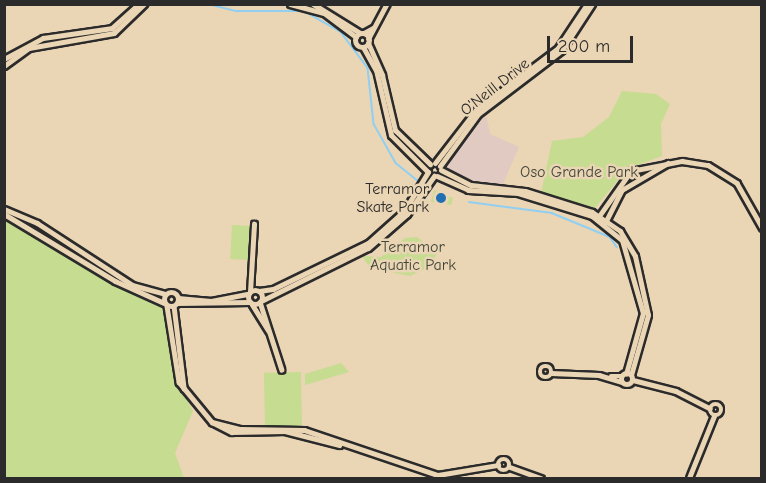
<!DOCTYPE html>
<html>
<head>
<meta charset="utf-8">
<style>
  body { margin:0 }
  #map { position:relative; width:766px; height:483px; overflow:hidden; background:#ead5b4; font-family:"Comic Neue",sans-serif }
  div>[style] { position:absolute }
  .built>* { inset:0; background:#e0cac1 }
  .green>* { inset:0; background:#c6dc91; transform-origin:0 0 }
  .stream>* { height:1.5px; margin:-0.75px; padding:0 0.75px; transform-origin:0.75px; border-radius:0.75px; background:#91cff2 }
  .roads { filter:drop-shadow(2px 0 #2b2b2b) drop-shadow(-2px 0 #2b2b2b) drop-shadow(0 2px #2b2b2b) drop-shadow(0 -2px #2b2b2b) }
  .tertiary>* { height:4.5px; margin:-2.25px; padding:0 2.25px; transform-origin:2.25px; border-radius:2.25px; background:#ead5b4 }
  .tertiary>.ring { margin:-2.25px; padding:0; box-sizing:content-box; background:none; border:4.5px solid #ead5b4; border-radius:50% }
  .secondary>* { height:5px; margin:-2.5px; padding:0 2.5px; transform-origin:2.5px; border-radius:2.5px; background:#ead5b4 }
  .secondary>.ring { margin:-2.5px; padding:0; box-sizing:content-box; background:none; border:5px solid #ead5b4; border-radius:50% }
  .dots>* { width:16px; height:16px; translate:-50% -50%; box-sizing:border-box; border:3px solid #ead5b4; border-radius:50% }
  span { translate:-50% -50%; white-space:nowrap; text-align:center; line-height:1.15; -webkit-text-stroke:5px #ead5b4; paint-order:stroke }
  .street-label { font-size:16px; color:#2b2b2b }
  .park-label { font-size:16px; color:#42463a }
  .poi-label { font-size:16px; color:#2b2b2b }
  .right { translate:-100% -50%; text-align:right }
  .frame { position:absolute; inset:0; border:6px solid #2b2b2b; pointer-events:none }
  .scale { position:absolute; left:547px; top:36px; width:86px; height:27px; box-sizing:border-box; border:3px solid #2b2b2b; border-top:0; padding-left:8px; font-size:18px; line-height:21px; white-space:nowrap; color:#2b2b2b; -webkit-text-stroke:4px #ead5b4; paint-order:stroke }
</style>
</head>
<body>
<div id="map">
  <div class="built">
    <div style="clip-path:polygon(486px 115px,490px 134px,519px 147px,502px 186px,467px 179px,444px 166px)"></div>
  </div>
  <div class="green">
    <div style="clip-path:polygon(622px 91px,656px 94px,670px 104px,661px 124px,662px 156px,627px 169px,595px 208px,541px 193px,552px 141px,583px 137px,609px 117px)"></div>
    <div style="clip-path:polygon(434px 190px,453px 198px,451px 205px,431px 202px)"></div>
    <div style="clip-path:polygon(4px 218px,41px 236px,100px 278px,167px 308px,176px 380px,193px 411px,175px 453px,184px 478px,5px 478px)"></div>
    <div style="left:232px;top:225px;width:21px;height:34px;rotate:3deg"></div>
    <div style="clip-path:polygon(417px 237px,437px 253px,431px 266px,410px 276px,370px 268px,362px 256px,381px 257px,405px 238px)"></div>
    <div style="clip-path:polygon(341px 363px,349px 372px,305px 385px,305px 374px)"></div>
    <div style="left:301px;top:372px;width:55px;height:37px;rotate:89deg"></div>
  </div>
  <div class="stream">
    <div style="left:208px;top:4px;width:30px;rotate:14deg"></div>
    <div style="left:237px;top:11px;width:67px"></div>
    <div style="left:304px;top:11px;width:43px;rotate:29.6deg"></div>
    <div style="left:341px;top:32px;width:45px;rotate:53.1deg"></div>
    <div style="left:368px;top:68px;width:56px;rotate:83.9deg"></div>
    <div style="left:374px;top:124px;width:45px;rotate:60.6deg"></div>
    <div style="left:396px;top:163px;width:27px;rotate:39deg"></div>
    <div style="left:469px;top:202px;width:84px;rotate:7.5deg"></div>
    <div style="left:552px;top:213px;width:63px;rotate:22.5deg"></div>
    <div style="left:610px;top:237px;width:12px;rotate:55deg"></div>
  </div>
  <div class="roads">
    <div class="tertiary">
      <div style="left:364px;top:33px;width:10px;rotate:-29deg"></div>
      <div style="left:368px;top:39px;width:40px;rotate:-62deg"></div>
      <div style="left:4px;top:59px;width:44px;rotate:-28.3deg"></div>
      <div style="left:43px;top:38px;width:70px;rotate:-8.2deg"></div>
      <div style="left:112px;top:28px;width:36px;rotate:-42deg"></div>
      <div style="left:4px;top:66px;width:31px;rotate:-36deg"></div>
      <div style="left:29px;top:48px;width:86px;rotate:-10deg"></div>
      <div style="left:114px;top:33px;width:42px;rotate:-44deg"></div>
      <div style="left:597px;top:219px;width:59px;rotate:-54.7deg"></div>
      <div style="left:631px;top:171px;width:52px;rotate:-11.1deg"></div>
      <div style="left:682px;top:161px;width:26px;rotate:9deg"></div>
      <div style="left:708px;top:165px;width:34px;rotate:32deg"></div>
      <div style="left:737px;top:183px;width:51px;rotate:60.4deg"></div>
      <div style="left:605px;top:223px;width:37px;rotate:-63deg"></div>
      <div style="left:622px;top:190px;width:53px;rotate:-30.4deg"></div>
      <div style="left:250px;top:292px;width:68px;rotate:-86.6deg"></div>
      <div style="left:260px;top:302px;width:71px;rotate:72.1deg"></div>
      <div style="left:252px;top:304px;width:31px;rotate:58deg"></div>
      <div style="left:167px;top:306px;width:77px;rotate:81deg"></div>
      <div style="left:179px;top:382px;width:52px;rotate:50.5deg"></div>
      <div style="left:212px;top:422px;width:22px;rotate:27deg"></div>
      <div style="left:232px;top:432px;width:53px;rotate:-1.1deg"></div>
      <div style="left:285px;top:431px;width:56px;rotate:14.5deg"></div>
      <div style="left:174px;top:306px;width:83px;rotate:83deg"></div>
      <div class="ring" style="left:540.5px;top:366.5px;width:6.5px;height:6.5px"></div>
      <div style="left:551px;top:373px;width:48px;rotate:2.4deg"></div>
      <div style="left:599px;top:375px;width:24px;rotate:17deg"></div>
      <div style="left:611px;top:376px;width:12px"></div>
      <div style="left:633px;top:380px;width:44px;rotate:14.3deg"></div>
      <div style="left:676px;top:391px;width:38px;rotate:27deg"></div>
      <div class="ring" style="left:710px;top:404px;width:7.5px;height:7.5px"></div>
      <div style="left:212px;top:422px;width:29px;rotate:14deg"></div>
      <div style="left:240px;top:429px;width:64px;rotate:0.9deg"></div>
      <div style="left:304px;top:430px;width:141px;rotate:18.6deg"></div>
      <div style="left:438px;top:475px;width:61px;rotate:-9.5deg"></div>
      <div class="ring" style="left:498px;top:459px;width:7.5px;height:7.5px"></div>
      <div style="left:510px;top:467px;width:33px;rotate:20deg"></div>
      <div style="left:689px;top:478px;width:67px;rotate:-68deg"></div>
    </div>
    <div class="secondary">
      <div style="left:290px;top:4px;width:35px;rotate:15deg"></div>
      <div style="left:324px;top:13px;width:40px;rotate:37deg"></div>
      <div style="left:313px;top:4px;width:55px;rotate:31.7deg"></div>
      <div class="ring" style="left:355px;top:33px;width:9px;height:9px"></div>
      <div style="left:368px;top:43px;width:35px;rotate:66deg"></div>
      <div style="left:382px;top:75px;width:57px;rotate:76.7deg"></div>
      <div style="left:395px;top:130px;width:49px;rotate:44.2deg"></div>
      <div style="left:363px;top:47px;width:26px;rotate:61deg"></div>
      <div style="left:376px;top:70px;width:67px;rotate:77deg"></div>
      <div style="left:391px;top:135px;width:52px;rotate:45deg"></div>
      <div style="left:435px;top:163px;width:67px;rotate:-52.3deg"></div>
      <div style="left:476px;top:110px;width:103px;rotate:-37.1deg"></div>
      <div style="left:558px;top:48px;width:53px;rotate:-56.6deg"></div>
      <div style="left:440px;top:166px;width:64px;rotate:-53.8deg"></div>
      <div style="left:478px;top:114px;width:106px;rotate:-37.3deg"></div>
      <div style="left:562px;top:50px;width:55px;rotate:-56.9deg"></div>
      <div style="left:441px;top:170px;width:34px;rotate:27deg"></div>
      <div style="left:471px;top:185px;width:54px;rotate:6.3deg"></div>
      <div style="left:525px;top:191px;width:70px;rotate:17.4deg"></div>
      <div style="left:592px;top:212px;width:34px;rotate:34deg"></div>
      <div style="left:620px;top:231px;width:29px;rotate:59deg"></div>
      <div style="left:635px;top:256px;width:60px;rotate:77.6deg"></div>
      <div style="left:648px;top:315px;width:62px;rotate:105.8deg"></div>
      <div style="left:437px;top:176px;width:34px;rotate:24deg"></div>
      <div style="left:468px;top:190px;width:50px;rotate:3.4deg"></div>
      <div style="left:518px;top:193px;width:77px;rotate:17.3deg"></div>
      <div style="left:592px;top:216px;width:38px;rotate:39deg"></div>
      <div style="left:622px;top:240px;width:76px;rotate:74deg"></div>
      <div style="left:643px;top:313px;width:63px;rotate:105.6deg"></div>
      <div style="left:4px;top:209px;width:36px;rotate:23deg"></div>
      <div style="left:37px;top:223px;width:113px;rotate:33.1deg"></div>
      <div style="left:132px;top:285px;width:35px;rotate:15deg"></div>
      <div style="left:4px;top:214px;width:130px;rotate:31.1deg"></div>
      <div style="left:115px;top:281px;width:54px;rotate:24.2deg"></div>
      <div class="ring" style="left:248px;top:290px;width:9px;height:9px"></div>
      <div style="left:259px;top:291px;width:14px;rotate:-8deg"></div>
      <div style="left:273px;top:289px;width:106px;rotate:-25.8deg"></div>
      <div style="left:368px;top:243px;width:48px;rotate:-41.6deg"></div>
      <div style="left:404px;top:211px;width:46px;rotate:-58.4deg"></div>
      <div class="ring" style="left:164px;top:292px;width:9px;height:9px"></div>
      <div style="left:178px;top:298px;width:33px;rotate:5deg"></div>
      <div style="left:211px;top:301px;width:38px;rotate:-11deg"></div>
      <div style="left:261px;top:301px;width:119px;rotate:-26.4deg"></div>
      <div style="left:368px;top:248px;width:52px;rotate:-41.1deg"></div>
      <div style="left:407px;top:214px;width:47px;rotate:-54.6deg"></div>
      <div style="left:177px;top:303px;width:73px;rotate:-0.8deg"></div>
      <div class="ring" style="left:621.5px;top:373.5px;width:6px;height:6px"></div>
    </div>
  </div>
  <div class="dots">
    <div style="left:441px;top:198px;background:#1f6fb2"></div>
  </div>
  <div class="street-label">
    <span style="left:495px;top:87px;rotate:-38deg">O'Neill Drive</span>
  </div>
  <div class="park-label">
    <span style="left:579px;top:172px">Oso Grande Park</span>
    <span style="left:413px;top:256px">Terramor<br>Aquatic Park</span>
  </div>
  <div class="poi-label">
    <span class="right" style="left:429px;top:198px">Terramor<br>Skate Park</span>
  </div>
  <div class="frame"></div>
  <div class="scale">200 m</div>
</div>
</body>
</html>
